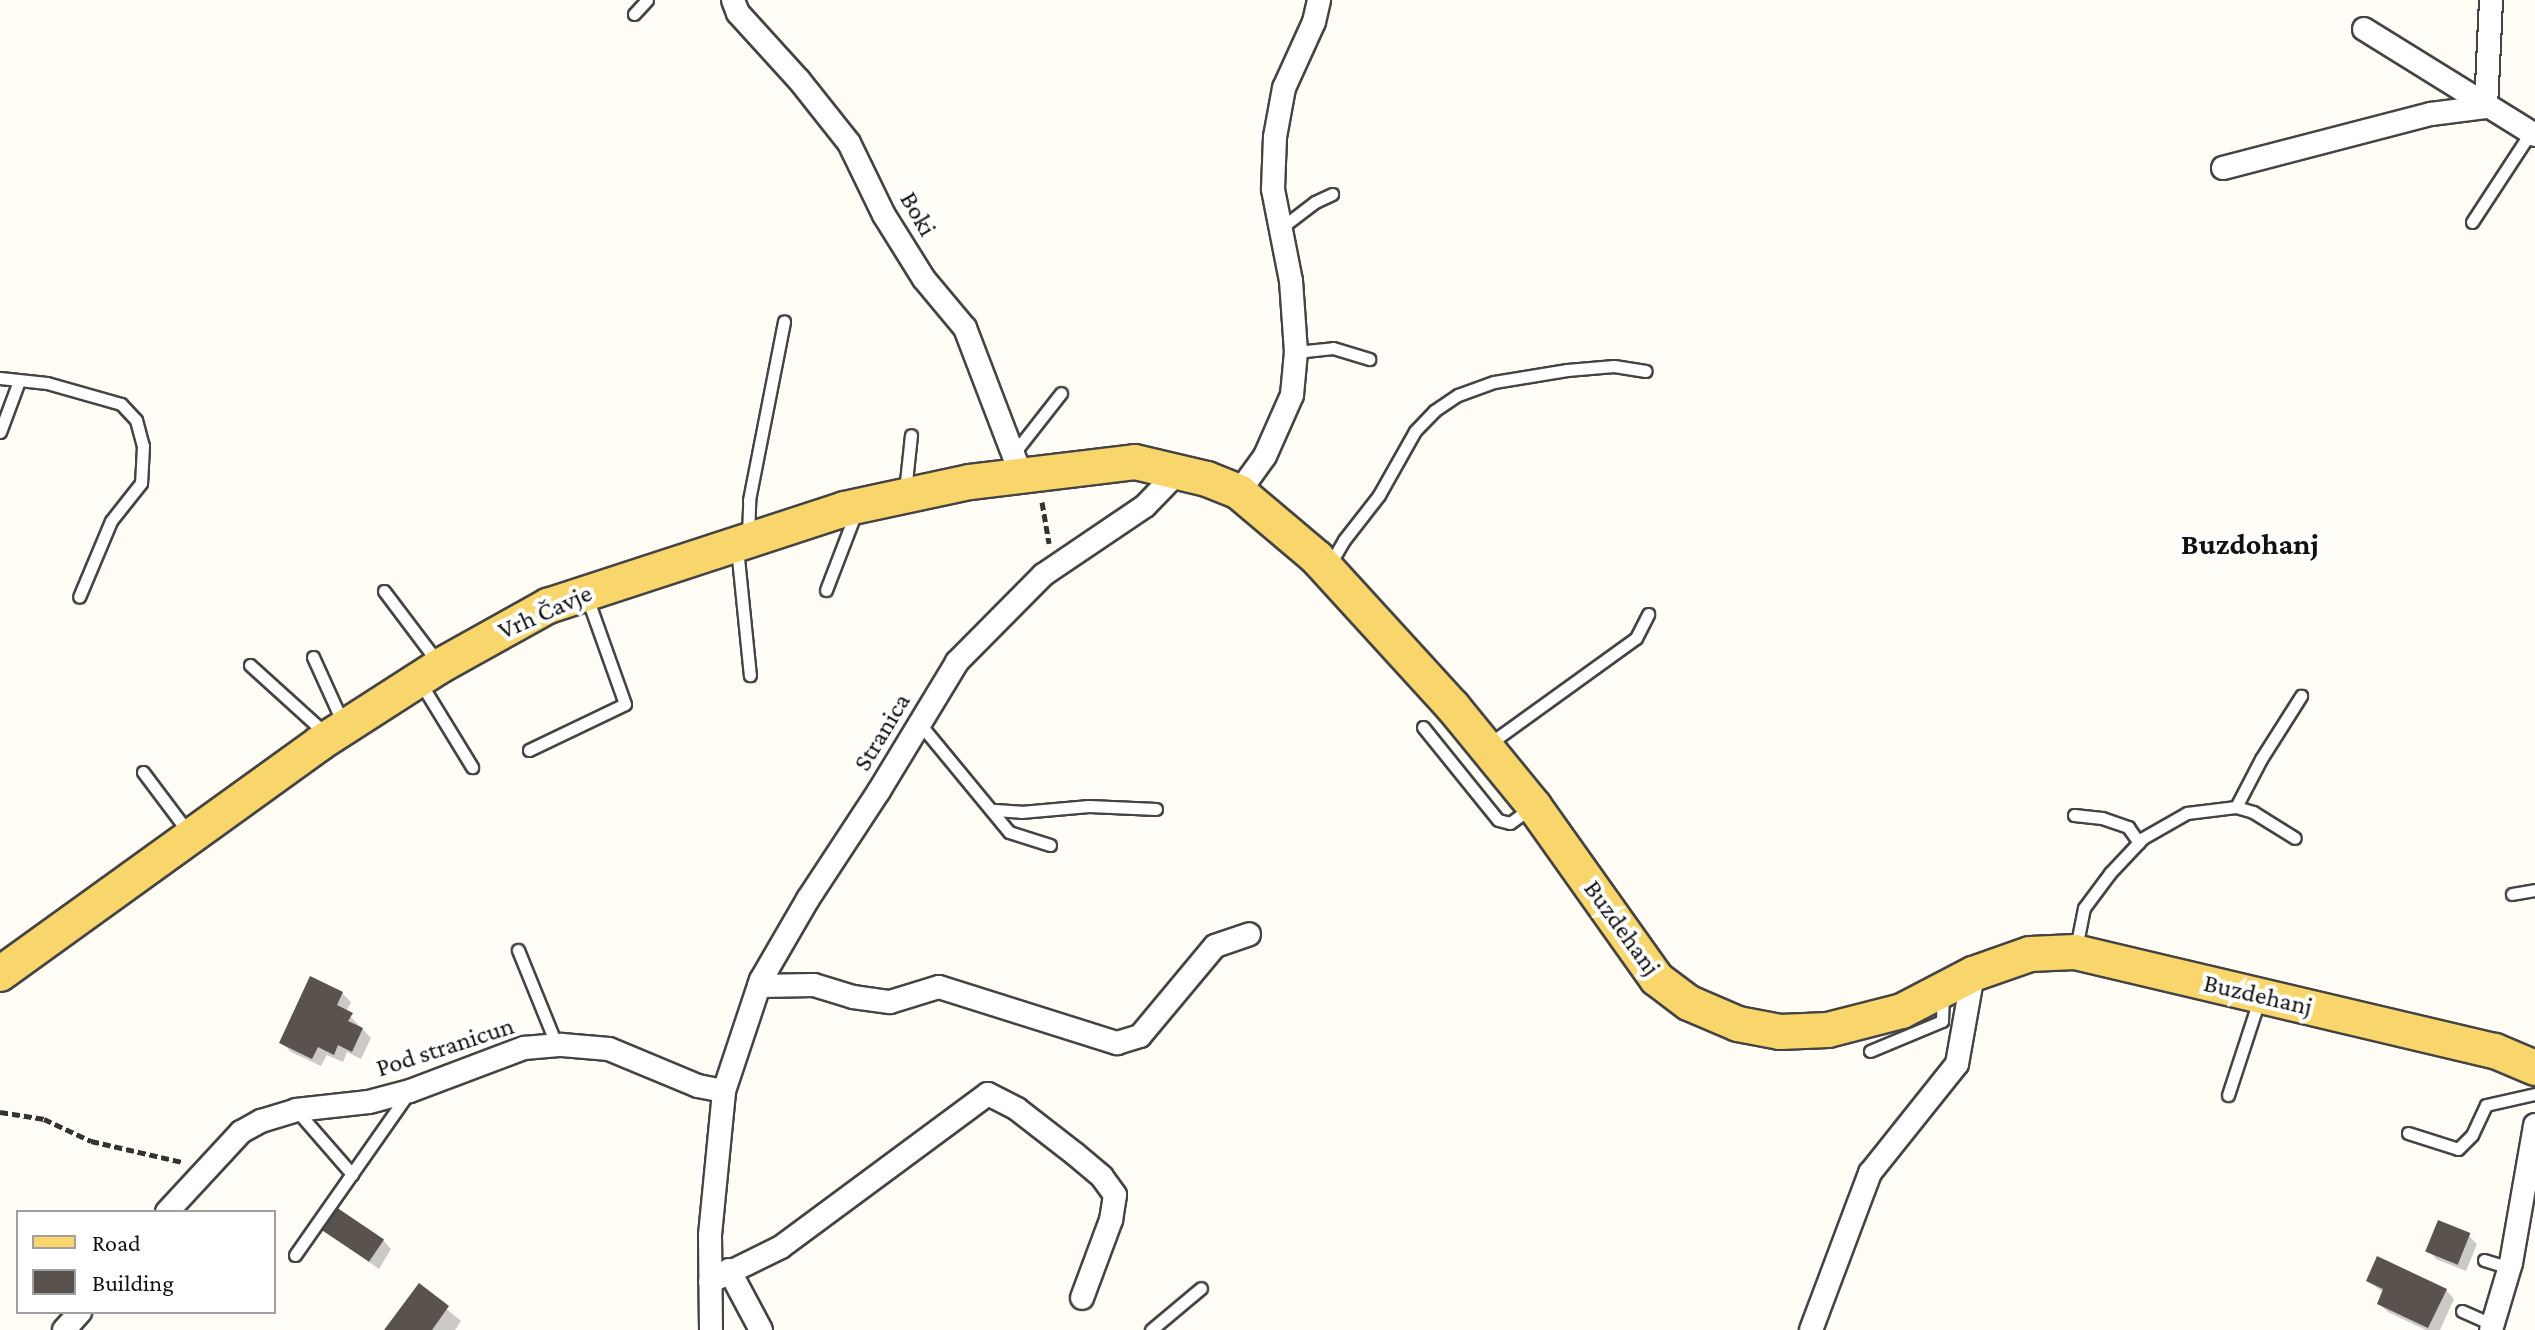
<!DOCTYPE html>
<html>
<head>
<meta charset="utf-8">
<style>
  body { margin:0 }
  #map { position:relative; width:2535px; height:1330px; overflow:hidden; background:#fffdf5; font-family:"Crimson Pro",serif }
  div>[style] { position:absolute }
  .shadow>* { inset:0; background:#0003 }
  .building>* { inset:0; background:#5a524d; transform-origin:0 0 }
  .path>* { height:5px; margin-top:-2.5px; transform-origin:0; background:repeating-linear-gradient(90deg,#333 0 8px,transparent 0 12px) }
  .roads { filter:drop-shadow(2px 0 #444) drop-shadow(-2px 0 #444) drop-shadow(0 2px #444) drop-shadow(0 -2px #444) }
  .lane>* { height:11px; margin:-5.5px; padding:0 5.5px; transform-origin:5.5px; border-radius:5.5px; background:#fff }
  .street>* { height:22px; margin:-11px; padding:0 11px; transform-origin:11px; border-radius:11px; background:#fff }
  .primary>* { height:34px; margin:-17px; padding:0 17px; transform-origin:17px; border-radius:17px; background:#f9d66b }
  span { translate:-50% -50%; white-space:nowrap; text-align:center; line-height:1.15; -webkit-text-stroke:8px #fff; paint-order:stroke }
  .street-label { font-size:26px; color:#111 }
  .quarter-label { font-size:30px; color:#111; font-weight:700 }
  .legend { position:absolute; left:16px; top:1210px; width:260px; height:104px; box-sizing:border-box; background:#fff; border:2px solid #a0a0a0; margin:0; padding:10px 14px; list-style:none; font-size:24px; color:#111 }
  .legend li { display:flex; align-items:center; gap:16px; height:40px }
  .legend b { width:40px; border:2px solid #a0a0a0 }
</style>
</head>
<body>
<div id="map">
  <div class="shadow">
    <div style="clip-path:polygon(342px 993px,351px 1002px,346px 1012px,371px 1038px,361px 1059px,347px 1052px,343px 1062px,327px 1055px,321px 1066px,291px 1052px,282px 1043px)"></div>
    <div style="clip-path:polygon(324px 1230px,383px 1240px,391px 1249px,379px 1269px)"></div>
    <div style="clip-path:polygon(2468px 1235px,2477px 1244px,2466px 1271px,2436px 1259px,2428px 1250px)"></div>
    <div style="clip-path:polygon(2368px 1281px,2446px 1290px,2454px 1299px,2440px 1330px,2426px 1330px,2388px 1312px,2379px 1303px,2384px 1293px)"></div>
    <div style="clip-path:polygon(419px 1286px,461px 1321px,455px 1330px,387px 1330px)"></div>
  </div>
  <div class="building">
    <div style="clip-path:polygon(310px 976px,343px 992px,337px 1005px,353px 1013px,348px 1021px,363px 1028px,352px 1052px,338px 1045px,334px 1055px,318px 1047px,312px 1059px,279px 1043px)"></div>
    <div style="left:336px;top:1207px;width:58px;height:27px;rotate:34deg"></div>
    <div style="left:2438px;top:1220px;width:35px;height:34px;rotate:22deg"></div>
    <div style="clip-path:polygon(2377px 1256px,2447px 1289px,2428px 1328px,2377px 1304px,2383px 1289px,2366px 1281px)"></div>
    <div style="clip-path:polygon(419px 1283px,449px 1306px,432px 1330px,384px 1330px)"></div>
  </div>
  <div class="path">
    <div style="left:1042px;top:502px;width:42px;rotate:80.3deg"></div>
    <div style="left:0;top:1112px;width:45px;rotate:9deg"></div>
    <div style="left:44px;top:1119px;width:52px;rotate:25.1deg"></div>
    <div style="left:91px;top:1141px;width:93px;rotate:13deg"></div>
  </div>
  <div class="roads">
    <div class="lane">
      <div style="left:634px;top:14px;width:19px;rotate:-47deg"></div>
      <div style="left:2472px;top:222px;width:108px;rotate:-56.8deg"></div>
      <div style="left:1281px;top:228px;width:43px;rotate:-37.4deg"></div>
      <div style="left:1315px;top:202px;width:19px;rotate:-25deg"></div>
      <div style="left:1296px;top:352px;width:37px;rotate:-6deg"></div>
      <div style="left:1333px;top:348px;width:38px;rotate:17deg"></div>
      <div style="left:0;top:378px;width:47px;rotate:6.1deg"></div>
      <div style="left:47px;top:383px;width:77px;rotate:15.8deg"></div>
      <div style="left:121px;top:404px;width:22px;rotate:47deg"></div>
      <div style="left:136px;top:420px;width:27px;rotate:75deg"></div>
      <div style="left:143px;top:446px;width:37px;rotate:93deg"></div>
      <div style="left:141px;top:483px;width:48px;rotate:128.3deg"></div>
      <div style="left:111px;top:521px;width:82px;rotate:112.8deg"></div>
      <div style="left:0;top:432px;width:54px;rotate:-69.6deg"></div>
      <div style="left:1014px;top:453px;width:76px;rotate:-51.9deg"></div>
      <div style="left:905px;top:491px;width:56px;rotate:-83.9deg"></div>
      <div style="left:748px;top:537px;width:37px;rotate:-88deg"></div>
      <div style="left:749px;top:500px;width:182px;rotate:-78.9deg"></div>
      <div style="left:737px;top:548px;width:128px;rotate:84.2deg"></div>
      <div style="left:1329px;top:566px;width:30px;rotate:-60deg"></div>
      <div style="left:1344px;top:540px;width:57px;rotate:-52.1deg"></div>
      <div style="left:1379px;top:495px;width:73px;rotate:-60.6deg"></div>
      <div style="left:1415px;top:431px;width:28px;rotate:-46deg"></div>
      <div style="left:1434px;top:411px;width:29px;rotate:-34deg"></div>
      <div style="left:1458px;top:395px;width:38px;rotate:-20deg"></div>
      <div style="left:1494px;top:382px;width:74px;rotate:-9.3deg"></div>
      <div style="left:1567px;top:370px;width:47px;rotate:-4.9deg"></div>
      <div style="left:1614px;top:366px;width:32px;rotate:9deg"></div>
      <div style="left:826px;top:590px;width:84px;rotate:-69deg"></div>
      <div style="left:384px;top:591px;width:91px;rotate:53deg"></div>
      <div style="left:313px;top:657px;width:72px;rotate:65.6deg"></div>
      <div style="left:250px;top:665px;width:103px;rotate:42.2deg"></div>
      <div style="left:420px;top:682px;width:100px;rotate:58.5deg"></div>
      <div style="left:920px;top:724px;width:140px;rotate:50.5deg"></div>
      <div style="left:1009px;top:832px;width:43px;rotate:17.6deg"></div>
      <div style="left:1423px;top:727px;width:119px;rotate:51.1deg"></div>
      <div style="left:1498px;top:820px;width:12px;rotate:14deg"></div>
      <div style="left:1510px;top:823px;width:24px;rotate:-36deg"></div>
      <div style="left:1489px;top:744px;width:181px;rotate:-35.8deg"></div>
      <div style="left:1636px;top:638px;width:27px;rotate:-63deg"></div>
      <div style="left:529px;top:750px;width:106px;rotate:-25.6deg"></div>
      <div style="left:625px;top:704px;width:114px;rotate:-109.6deg"></div>
      <div style="left:143px;top:772px;width:75px;rotate:53.1deg"></div>
      <div style="left:2236px;top:807px;width:54px;rotate:-62.5deg"></div>
      <div style="left:2261px;top:759px;width:75px;rotate:-57.6deg"></div>
      <div style="left:995px;top:810px;width:26px;rotate:4deg"></div>
      <div style="left:1021px;top:812px;width:68px;rotate:-5deg"></div>
      <div style="left:1089px;top:806px;width:67px;rotate:2.6deg"></div>
      <div style="left:2074px;top:815px;width:28px;rotate:6deg"></div>
      <div style="left:2102px;top:818px;width:28px;rotate:19deg"></div>
      <div style="left:2128px;top:827px;width:19px;rotate:55deg"></div>
      <div style="left:2512px;top:894px;width:23px;rotate:-10deg"></div>
      <div style="left:2076px;top:948px;width:41px;rotate:-78.7deg"></div>
      <div style="left:2084px;top:908px;width:44px;rotate:-53.4deg"></div>
      <div style="left:2110px;top:873px;width:48px;rotate:-46.7deg"></div>
      <div style="left:2143px;top:838px;width:51px;rotate:-29.6deg"></div>
      <div style="left:2187px;top:813px;width:49px;rotate:-7deg"></div>
      <div style="left:2236px;top:807px;width:18px;rotate:16deg"></div>
      <div style="left:2253px;top:812px;width:49px;rotate:31.8deg"></div>
      <div style="left:518px;top:950px;width:104px;rotate:67.9deg"></div>
      <div style="left:1870px;top:1051px;width:78px;rotate:-22.6deg"></div>
      <div style="left:1942px;top:1021px;width:25px;rotate:-88deg"></div>
      <div style="left:2228px;top:1095px;width:100px;rotate:-71.9deg"></div>
      <div style="left:297px;top:1111px;width:84px;rotate:48.9deg"></div>
      <div style="left:2408px;top:1133px;width:52px;rotate:17.7deg"></div>
      <div style="left:2458px;top:1149px;width:20px;rotate:-45deg"></div>
      <div style="left:2472px;top:1135px;width:33px;rotate:-65deg"></div>
      <div style="left:2486px;top:1105px;width:50px;rotate:-12.7deg"></div>
      <div style="left:295px;top:1255px;width:195px;rotate:-55deg"></div>
      <div style="left:2484px;top:1260px;width:27px;rotate:17deg"></div>
      <div style="left:2462px;top:1311px;width:34px;rotate:24deg"></div>
      <div style="left:1151px;top:1330px;width:65px;rotate:-40deg"></div>
    </div>
    <div class="street">
      <div style="left:733px;top:0;width:14px;rotate:69deg"></div>
      <div style="left:738px;top:13px;width:91px;rotate:47.7deg"></div>
      <div style="left:799px;top:80px;width:80px;rotate:51.6deg"></div>
      <div style="left:849px;top:143px;width:80px;rotate:64.1deg"></div>
      <div style="left:884px;top:215px;width:75px;rotate:58deg"></div>
      <div style="left:924px;top:279px;width:64px;rotate:50.1deg"></div>
      <div style="left:965px;top:328px;width:157px;rotate:69.1deg"></div>
      <div style="left:2364px;top:29px;width:201px;rotate:31.8deg"></div>
      <div style="left:2223px;top:168px;width:215px;rotate:-14.6deg"></div>
      <div style="left:2431px;top:114px;width:55px;rotate:-7.3deg"></div>
      <div style="left:2486px;top:107px;width:107px;rotate:-87.3deg"></div>
      <div style="left:1239px;top:492px;width:44px;rotate:-54.2deg"></div>
      <div style="left:1265px;top:456px;width:67px;rotate:-66.1deg"></div>
      <div style="left:1292px;top:395px;width:43px;rotate:-84.7deg"></div>
      <div style="left:1296px;top:352px;width:71px;rotate:-94deg"></div>
      <div style="left:1291px;top:281px;width:94px;rotate:-101.1deg"></div>
      <div style="left:1273px;top:189px;width:52px;rotate:-87.8deg"></div>
      <div style="left:1275px;top:137px;width:50px;rotate:-79.6deg"></div>
      <div style="left:1284px;top:88px;width:72px;rotate:-65.6deg"></div>
      <div style="left:1314px;top:22px;width:23px;rotate:-77deg"></div>
      <div style="left:759px;top:986px;width:55px;rotate:-1deg"></div>
      <div style="left:814px;top:985px;width:41px;rotate:17.1deg"></div>
      <div style="left:853px;top:997px;width:37px;rotate:8deg"></div>
      <div style="left:890px;top:1002px;width:51px;rotate:-17deg"></div>
      <div style="left:939px;top:987px;width:187px;rotate:17.5deg"></div>
      <div style="left:1117px;top:1043px;width:24px;rotate:-17deg"></div>
      <div style="left:1140px;top:1036px;width:117px;rotate:-50.2deg"></div>
      <div style="left:1215px;top:946px;width:36px;rotate:-19deg"></div>
      <div style="left:167px;top:1212px;width:109px;rotate:-47.2deg"></div>
      <div style="left:241px;top:1132px;width:23px;rotate:-29deg"></div>
      <div style="left:261px;top:1121px;width:37px;rotate:-17deg"></div>
      <div style="left:296px;top:1110px;width:73px;rotate:-6.3deg"></div>
      <div style="left:369px;top:1102px;width:42px;rotate:-15deg"></div>
      <div style="left:410px;top:1091px;width:122px;rotate:-20.7deg"></div>
      <div style="left:524px;top:1048px;width:38px;rotate:-5deg"></div>
      <div style="left:562px;top:1045px;width:47px;rotate:4.9deg"></div>
      <div style="left:609px;top:1049px;width:96px;rotate:22.6deg"></div>
      <div style="left:698px;top:1086px;width:26px;rotate:11deg"></div>
      <div style="left:729px;top:1270px;width:68px;rotate:61.9deg"></div>
      <div style="left:710px;top:1282px;width:79px;rotate:-26.2deg"></div>
      <div style="left:781px;top:1247px;width:257px;rotate:-36.5deg"></div>
      <div style="left:988px;top:1094px;width:33px;rotate:27deg"></div>
      <div style="left:1017px;top:1109px;width:73px;rotate:37.8deg"></div>
      <div style="left:1075px;top:1154px;width:35px;rotate:40deg"></div>
      <div style="left:1102px;top:1177px;width:22px;rotate:54deg"></div>
      <div style="left:1115px;top:1195px;width:25px;rotate:99deg"></div>
      <div style="left:1111px;top:1220px;width:83px;rotate:110.4deg"></div>
      <div style="left:64px;top:1330px;width:24px;rotate:-48deg"></div>
      <div style="left:711px;top:1330px;width:95px;rotate:-90.6deg"></div>
      <div style="left:710px;top:1235px;width:145px;rotate:-84.4deg"></div>
      <div style="left:724px;top:1091px;width:117px;rotate:-71.6deg"></div>
      <div style="left:761px;top:980px;width:94px;rotate:-59.9deg"></div>
      <div style="left:808px;top:899px;width:129px;rotate:-56.7deg"></div>
      <div style="left:879px;top:791px;width:151px;rotate:-58.8deg"></div>
      <div style="left:957px;top:662px;width:122px;rotate:-45.3deg"></div>
      <div style="left:1043px;top:575px;width:123px;rotate:-34.1deg"></div>
      <div style="left:1145px;top:506px;width:47px;rotate:-45.9deg"></div>
      <div style="left:1811px;top:1330px;width:168px;rotate:-69.4deg"></div>
      <div style="left:1870px;top:1173px;width:139px;rotate:-51.4deg"></div>
      <div style="left:1957px;top:1064px;width:91px;rotate:-79.9deg"></div>
      <div style="left:2491px;top:1330px;width:70px;rotate:-73.4deg"></div>
      <div style="left:2511px;top:1263px;width:140px;rotate:-80.1deg"></div>
    </div>
    <div class="primary">
      <div style="left:0;top:974px;width:395px;rotate:-35.8deg"></div>
      <div style="left:320px;top:743px;width:143px;rotate:-32.7deg"></div>
      <div style="left:440px;top:666px;width:124px;rotate:-29.1deg"></div>
      <div style="left:548px;top:606px;width:311px;rotate:-18.1deg"></div>
      <div style="left:844px;top:509px;width:129px;rotate:-12.1deg"></div>
      <div style="left:970px;top:482px;width:166px;rotate:-6.9deg"></div>
      <div style="left:1135px;top:462px;width:74px;rotate:13.3deg"></div>
      <div style="left:1207px;top:479px;width:35px;rotate:22deg"></div>
      <div style="left:1239px;top:492px;width:102px;rotate:40.2deg"></div>
      <div style="left:1317px;top:558px;width:202px;rotate:47.6deg"></div>
      <div style="left:1453px;top:707px;width:128px;rotate:50.7deg"></div>
      <div style="left:1534px;top:806px;width:212px;rotate:54.6deg"></div>
      <div style="left:1657px;top:979px;width:40px;rotate:37deg"></div>
      <div style="left:1689px;top:1003px;width:53px;rotate:23.2deg"></div>
      <div style="left:1738px;top:1024px;width:43px;rotate:10.8deg"></div>
      <div style="left:1780px;top:1032px;width:48px;rotate:-2.4deg"></div>
      <div style="left:1828px;top:1030px;width:76px;rotate:-14.4deg"></div>
      <div style="left:1902px;top:1011px;width:80px;rotate:-27.5deg"></div>
      <div style="left:1973px;top:974px;width:60px;rotate:-19.3deg"></div>
      <div style="left:2030px;top:954px;width:45px;rotate:-2.5deg"></div>
      <div style="left:2075px;top:952px;width:432px;rotate:13.3deg"></div>
      <div style="left:2495px;top:1051px;width:43px;rotate:23deg"></div>
    </div>
  </div>
  <div class="street-label">
    <span style="left:918px;top:214px;rotate:60deg">Boki</span>
    <span style="left:545px;top:612px;rotate:-24deg">Vrh Čavje</span>
    <span style="left:882px;top:732px;rotate:-59deg">Stranica</span>
    <span style="left:1622px;top:928px;rotate:54deg">Buzdehanj</span>
    <span style="left:2258px;top:995px;rotate:13deg">Buzdehanj</span>
    <span style="left:445px;top:1047px;rotate:-18deg">Pod stranicun</span>
  </div>
  <div class="quarter-label">
    <span style="left:2250px;top:544px">Buzdohanj</span>
  </div>
  <ul class="legend">
  <li><b style="height:10px;background:#f9d66b"></b>Road</li>
  <li><b style="height:22px;background:#5a524d"></b>Building</li>
  </ul>
</div>
</body>
</html>
